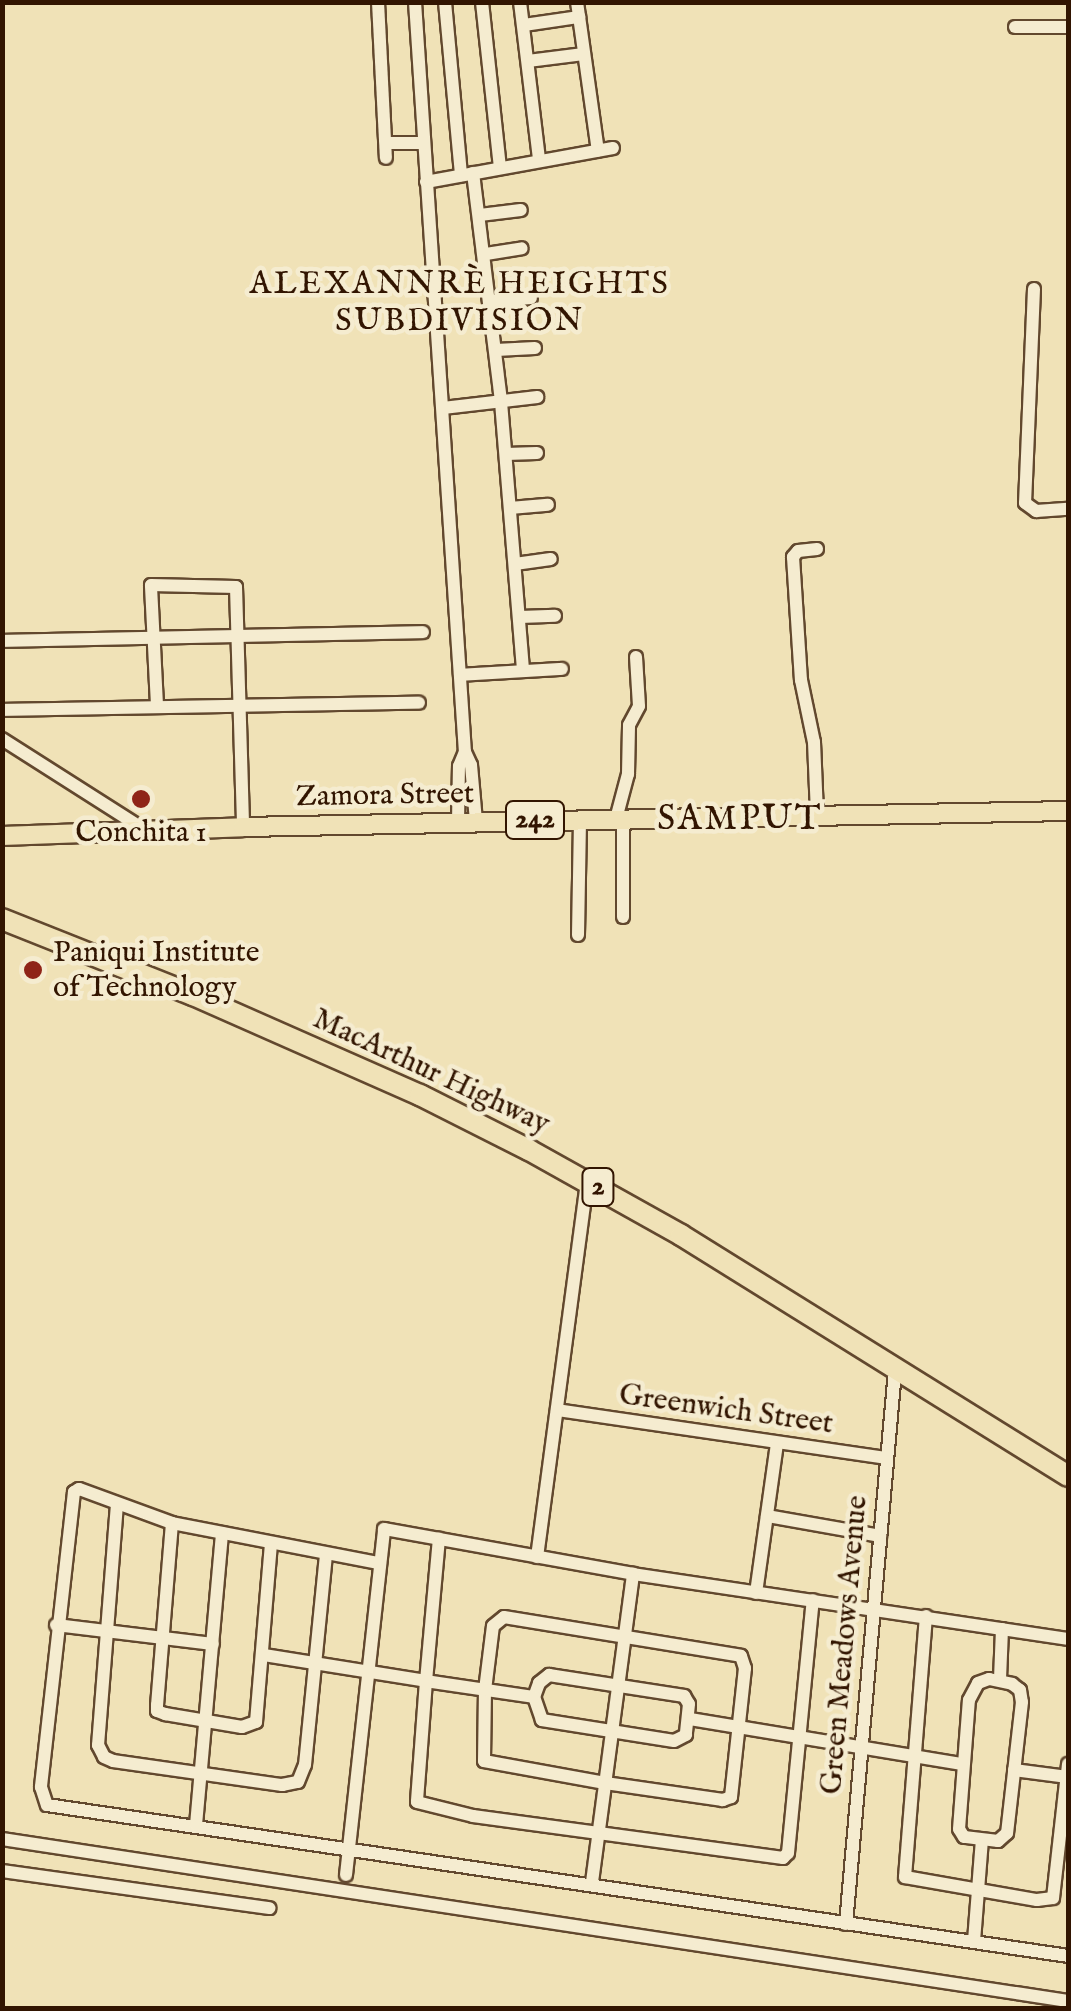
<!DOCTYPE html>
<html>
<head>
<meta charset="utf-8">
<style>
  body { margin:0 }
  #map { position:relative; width:1071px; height:2011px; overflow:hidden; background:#f0e2b7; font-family:"IM FELL English",serif }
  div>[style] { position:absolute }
  .roads { filter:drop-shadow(2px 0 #62482e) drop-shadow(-2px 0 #62482e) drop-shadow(0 2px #62482e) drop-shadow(0 -2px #62482e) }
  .minor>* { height:12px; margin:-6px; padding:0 6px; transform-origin:6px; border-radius:6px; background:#f5ecd0 }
  .major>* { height:18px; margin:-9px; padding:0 9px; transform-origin:9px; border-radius:9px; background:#f0e2b7 }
  .highway>* { height:20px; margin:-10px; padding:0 10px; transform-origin:10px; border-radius:10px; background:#f0e2b7 }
  .dots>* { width:28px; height:28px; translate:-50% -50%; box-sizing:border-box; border:5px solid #f5ecd0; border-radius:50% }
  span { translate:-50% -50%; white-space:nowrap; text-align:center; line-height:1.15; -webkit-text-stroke:9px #f5ecd0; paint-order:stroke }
  .shield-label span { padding:2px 8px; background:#f5ecd0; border:2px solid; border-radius:8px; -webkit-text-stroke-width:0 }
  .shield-label { font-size:28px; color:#321501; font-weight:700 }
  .street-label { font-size:30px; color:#321501 }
  .poi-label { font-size:30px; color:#321501 }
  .left { translate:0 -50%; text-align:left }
  .neighbourhood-label { font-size:32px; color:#321501; letter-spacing:2.5px }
  .quarter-label { font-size:35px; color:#321501; letter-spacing:2.5px }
  .frame { position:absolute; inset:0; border:5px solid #321501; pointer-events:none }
</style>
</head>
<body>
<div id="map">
  <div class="roads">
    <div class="minor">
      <div style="left:378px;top:2px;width:156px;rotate:87.1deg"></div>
      <div style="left:415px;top:2px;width:752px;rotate:86.19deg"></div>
      <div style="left:465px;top:752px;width:14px;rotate:65deg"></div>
      <div style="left:471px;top:765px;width:56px;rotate:84.9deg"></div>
      <div style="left:445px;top:2px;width:174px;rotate:84.7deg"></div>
      <div style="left:482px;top:2px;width:166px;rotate:83.8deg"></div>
      <div style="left:520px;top:2px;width:159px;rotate:83.1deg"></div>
      <div style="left:577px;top:2px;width:150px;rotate:82deg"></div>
      <div style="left:524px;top:25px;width:56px;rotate:-8.3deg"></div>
      <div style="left:1015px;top:27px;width:53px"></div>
      <div style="left:528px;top:61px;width:56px;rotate:-7.1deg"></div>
      <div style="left:386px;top:143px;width:37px"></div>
      <div style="left:473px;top:173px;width:231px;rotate:83deg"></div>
      <div style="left:501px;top:402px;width:270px;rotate:85.3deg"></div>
      <div style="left:426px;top:182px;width:190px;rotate:-10.3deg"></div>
      <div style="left:480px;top:215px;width:41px;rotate:-7deg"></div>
      <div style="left:486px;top:254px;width:36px;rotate:-9deg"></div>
      <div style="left:1034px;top:289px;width:214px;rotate:92.4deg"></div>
      <div style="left:1025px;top:503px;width:14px;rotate:36deg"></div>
      <div style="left:1036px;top:511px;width:32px;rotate:-4deg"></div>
      <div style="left:491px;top:301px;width:40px;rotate:-4.3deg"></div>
      <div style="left:496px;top:350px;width:39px;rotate:-3deg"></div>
      <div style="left:443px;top:408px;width:95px;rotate:-6.7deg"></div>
      <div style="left:506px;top:454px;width:31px;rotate:-2deg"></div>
      <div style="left:510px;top:508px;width:38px;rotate:-5deg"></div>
      <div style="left:817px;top:549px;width:19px;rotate:174deg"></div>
      <div style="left:798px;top:551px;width:8px;rotate:130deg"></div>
      <div style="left:793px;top:557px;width:123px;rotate:86.3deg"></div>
      <div style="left:801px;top:680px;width:63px;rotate:78.2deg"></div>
      <div style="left:814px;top:742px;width:73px;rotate:87.6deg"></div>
      <div style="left:515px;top:564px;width:36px;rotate:-8deg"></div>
      <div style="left:520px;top:617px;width:35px;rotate:-2deg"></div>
      <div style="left:2px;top:641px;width:421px;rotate:-1.2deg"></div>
      <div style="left:460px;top:675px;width:102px;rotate:-3.4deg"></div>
      <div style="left:157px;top:705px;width:120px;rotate:-92.9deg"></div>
      <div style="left:151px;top:585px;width:85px;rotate:1.3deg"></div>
      <div style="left:236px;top:587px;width:240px;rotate:88.3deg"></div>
      <div style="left:2px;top:710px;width:417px;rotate:-1deg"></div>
      <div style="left:2px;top:739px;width:169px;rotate:32.5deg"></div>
      <div style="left:616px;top:819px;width:47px;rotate:-75.1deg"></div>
      <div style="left:628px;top:774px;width:49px;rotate:-88.8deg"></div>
      <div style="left:629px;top:725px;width:21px;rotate:-62deg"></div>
      <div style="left:639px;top:706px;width:49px;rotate:-93.5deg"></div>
      <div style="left:623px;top:819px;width:98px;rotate:90deg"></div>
      <div style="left:458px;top:822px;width:56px;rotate:-89deg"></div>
      <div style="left:459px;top:766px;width:15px;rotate:-67deg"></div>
      <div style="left:578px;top:935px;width:115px;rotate:-89deg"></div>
      <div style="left:557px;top:1410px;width:333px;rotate:8.3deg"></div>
      <div style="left:117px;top:1504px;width:242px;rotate:94.5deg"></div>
      <div style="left:98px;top:1745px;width:13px;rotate:63deg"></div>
      <div style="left:104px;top:1757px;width:10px;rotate:24deg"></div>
      <div style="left:113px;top:1761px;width:171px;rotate:8.1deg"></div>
      <div style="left:282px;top:1785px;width:16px;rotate:-11deg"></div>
      <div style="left:298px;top:1782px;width:18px;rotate:-68deg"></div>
      <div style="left:305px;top:1765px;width:211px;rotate:-84.3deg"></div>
      <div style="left:767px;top:1516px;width:115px;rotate:10deg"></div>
      <div style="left:172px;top:1523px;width:183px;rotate:94.7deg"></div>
      <div style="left:157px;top:1705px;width:6px;rotate:90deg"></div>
      <div style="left:157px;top:1711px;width:9px;rotate:21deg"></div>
      <div style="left:165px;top:1714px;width:78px;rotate:9.6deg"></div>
      <div style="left:242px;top:1727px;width:15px;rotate:-20deg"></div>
      <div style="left:256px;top:1722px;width:179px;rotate:-85.2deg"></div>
      <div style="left:537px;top:1557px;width:379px;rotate:-82.4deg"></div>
      <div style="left:378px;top:1563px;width:210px;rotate:-169deg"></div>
      <div style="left:172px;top:1523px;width:99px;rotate:-159.9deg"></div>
      <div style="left:79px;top:1489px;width:6px;rotate:149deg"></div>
      <div style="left:74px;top:1492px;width:297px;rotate:96.4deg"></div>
      <div style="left:41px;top:1787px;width:19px;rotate:72deg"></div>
      <div style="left:47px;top:1805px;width:1032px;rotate:8.41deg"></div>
      <div style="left:756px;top:1593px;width:150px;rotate:-82deg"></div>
      <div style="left:926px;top:1616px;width:262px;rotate:94.6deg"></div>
      <div style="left:905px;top:1877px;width:134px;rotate:9.9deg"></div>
      <div style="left:1037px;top:1900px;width:16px;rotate:-7deg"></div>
      <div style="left:1053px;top:1898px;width:135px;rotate:-83.6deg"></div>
      <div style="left:504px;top:1617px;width:240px;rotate:9.3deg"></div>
      <div style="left:741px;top:1656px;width:13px;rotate:72deg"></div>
      <div style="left:745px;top:1668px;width:130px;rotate:96.2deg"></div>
      <div style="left:731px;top:1797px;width:9px;rotate:159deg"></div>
      <div style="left:723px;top:1800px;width:119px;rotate:-171.8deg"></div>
      <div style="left:605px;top:1783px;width:123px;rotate:-169.7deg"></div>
      <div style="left:484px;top:1761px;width:71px;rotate:-89.2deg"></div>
      <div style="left:485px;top:1690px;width:64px;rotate:-82.9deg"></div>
      <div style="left:493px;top:1626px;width:14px;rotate:-39deg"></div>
      <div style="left:56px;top:1625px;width:158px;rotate:6.9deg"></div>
      <div style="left:264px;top:1655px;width:164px;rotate:9.1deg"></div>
      <div style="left:426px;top:1681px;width:143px;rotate:-84.8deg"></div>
      <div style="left:549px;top:1675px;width:137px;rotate:8.8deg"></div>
      <div style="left:684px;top:1696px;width:9px;rotate:58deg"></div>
      <div style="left:689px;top:1704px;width:31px;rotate:96deg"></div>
      <div style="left:686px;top:1735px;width:13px;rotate:153deg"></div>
      <div style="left:674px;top:1741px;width:134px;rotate:-171deg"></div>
      <div style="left:542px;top:1720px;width:24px;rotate:-109deg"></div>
      <div style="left:534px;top:1697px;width:15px;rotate:-70deg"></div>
      <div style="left:539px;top:1683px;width:13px;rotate:-39deg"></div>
      <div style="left:989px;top:1679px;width:24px;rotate:12deg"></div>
      <div style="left:1012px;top:1684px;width:10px;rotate:37deg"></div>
      <div style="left:1020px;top:1690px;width:12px;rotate:81deg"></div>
      <div style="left:1022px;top:1702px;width:132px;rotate:96.5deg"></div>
      <div style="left:1007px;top:1833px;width:12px;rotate:138deg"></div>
      <div style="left:998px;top:1841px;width:34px;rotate:-173deg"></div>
      <div style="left:964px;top:1837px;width:9px;rotate:-122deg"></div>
      <div style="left:959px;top:1829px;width:129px;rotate:-85.6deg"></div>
      <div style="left:969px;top:1700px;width:19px;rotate:-62deg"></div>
      <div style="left:978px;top:1683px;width:12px;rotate:-20deg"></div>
      <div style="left:1000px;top:1679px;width:50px;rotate:-87.7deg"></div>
      <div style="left:534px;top:1697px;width:109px;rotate:-171.6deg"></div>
      <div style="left:426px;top:1681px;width:121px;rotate:94.3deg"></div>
      <div style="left:417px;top:1802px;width:58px;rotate:14deg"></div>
      <div style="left:473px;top:1816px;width:313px;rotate:7.7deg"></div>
      <div style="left:783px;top:1858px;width:7px;rotate:-45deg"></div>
      <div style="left:788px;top:1853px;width:254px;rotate:-84.4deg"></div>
      <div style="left:690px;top:1719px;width:276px;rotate:9.4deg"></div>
      <div style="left:1014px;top:1770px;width:54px;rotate:7.4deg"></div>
      <div style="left:196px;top:1825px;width:293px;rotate:-84.9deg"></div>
      <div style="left:2px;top:1839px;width:1078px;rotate:8.64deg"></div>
      <div style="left:2px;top:1871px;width:270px;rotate:7.9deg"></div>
      <div style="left:346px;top:1875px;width:348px;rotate:-83.7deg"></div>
      <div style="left:384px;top:1529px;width:253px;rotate:10.2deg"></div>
      <div style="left:633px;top:1574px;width:440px;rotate:8.5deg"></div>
      <div style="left:592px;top:1882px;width:311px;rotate:-82.4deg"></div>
      <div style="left:846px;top:1924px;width:555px;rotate:-84.94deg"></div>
      <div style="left:974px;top:1941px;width:101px;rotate:-85.5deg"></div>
    </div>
    <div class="major">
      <div style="left:2px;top:836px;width:241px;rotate:-2.1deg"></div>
      <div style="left:243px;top:827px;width:825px;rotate:-1.11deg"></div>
    </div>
    <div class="highway">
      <div style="left:2px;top:919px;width:206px;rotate:21.7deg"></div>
      <div style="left:193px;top:995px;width:248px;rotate:23.8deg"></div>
      <div style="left:420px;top:1095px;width:122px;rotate:26.8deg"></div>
      <div style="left:529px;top:1150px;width:174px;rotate:29.2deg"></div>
      <div style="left:681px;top:1235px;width:456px;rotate:31.9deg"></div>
    </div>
  </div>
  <div class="dots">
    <div style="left:141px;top:799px;background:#8f2418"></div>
    <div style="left:33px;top:970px;background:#8f2418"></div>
  </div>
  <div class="shield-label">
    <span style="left:535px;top:820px">242</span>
    <span style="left:598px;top:1187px">2</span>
  </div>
  <div class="street-label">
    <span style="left:385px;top:796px;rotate:-1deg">Zamora Street</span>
    <span style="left:431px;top:1072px;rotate:25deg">MacArthur Highway</span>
    <span style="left:726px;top:1410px;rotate:8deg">Greenwich Street</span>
    <span style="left:845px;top:1645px;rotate:-85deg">Green Meadows Avenue</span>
  </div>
  <div class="poi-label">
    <span style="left:141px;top:833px">Conchita 1</span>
    <span class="left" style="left:53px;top:970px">Paniqui Institute<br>of Technology</span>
  </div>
  <div class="neighbourhood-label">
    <span style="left:460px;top:304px">ALEXANNRÈ HEIGHTS<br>SUBDIVISION</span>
  </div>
  <div class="quarter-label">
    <span style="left:740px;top:820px">SAMPUT</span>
  </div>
  <div class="frame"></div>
</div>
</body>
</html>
